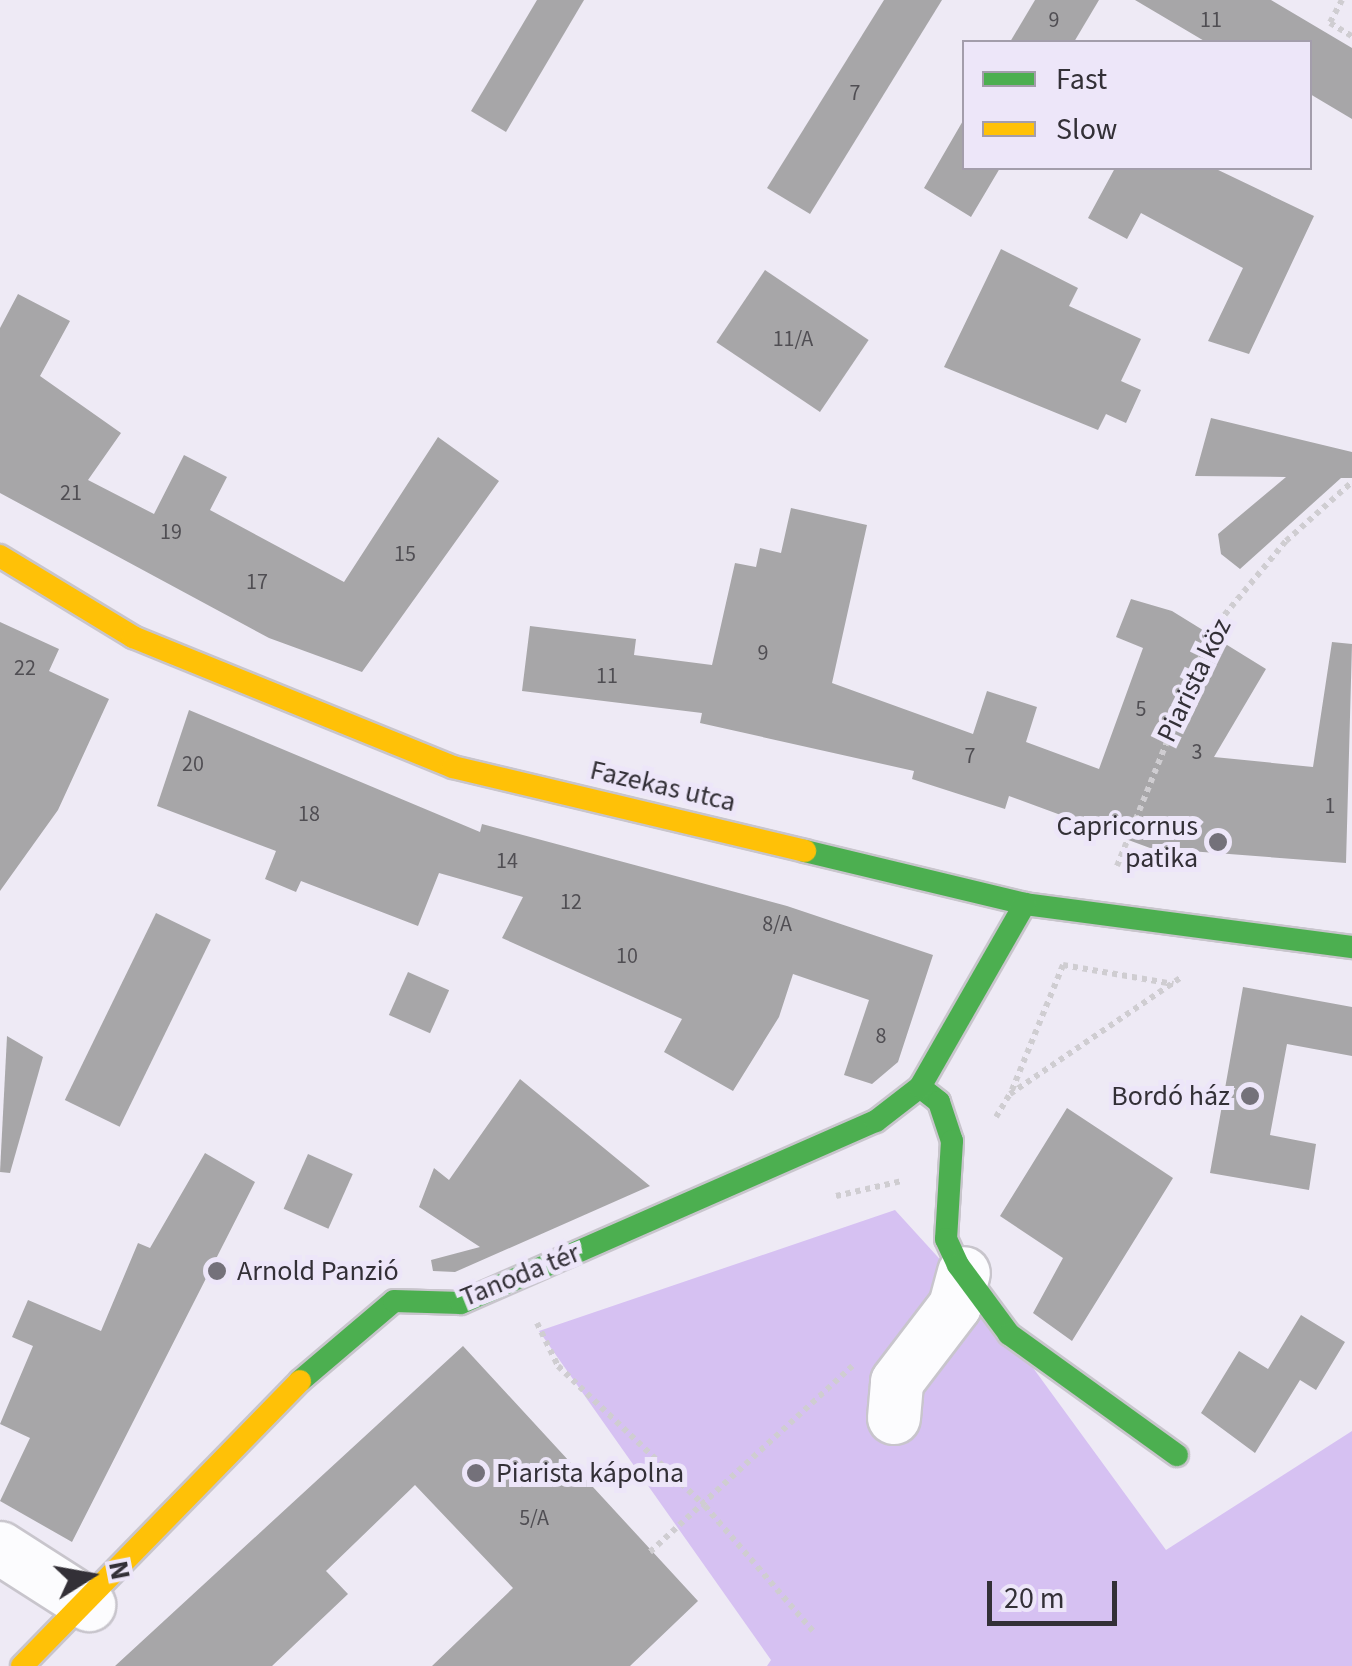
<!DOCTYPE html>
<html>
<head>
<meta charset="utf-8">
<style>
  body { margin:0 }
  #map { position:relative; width:1352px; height:1666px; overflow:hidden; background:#eeeaf5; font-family:"Source Sans 3",sans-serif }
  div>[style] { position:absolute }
  .forest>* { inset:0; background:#d6c1f2 }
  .building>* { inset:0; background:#a7a6a8; transform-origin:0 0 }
  .path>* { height:6px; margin-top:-3px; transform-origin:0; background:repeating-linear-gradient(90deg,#cfcdd1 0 5px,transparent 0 10px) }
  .roads { filter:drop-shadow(2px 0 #c8c5cc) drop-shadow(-2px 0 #c8c5cc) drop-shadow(0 2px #c8c5cc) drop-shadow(0 -2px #c8c5cc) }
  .street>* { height:52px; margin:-26px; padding:0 26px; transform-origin:26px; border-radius:26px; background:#fcfcfe }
  .fast>* { height:22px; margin:-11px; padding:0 11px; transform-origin:11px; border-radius:11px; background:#4caf50 }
  .slow>* { height:22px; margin:-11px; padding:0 11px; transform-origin:11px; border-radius:11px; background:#ffc107 }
  .dots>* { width:28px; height:28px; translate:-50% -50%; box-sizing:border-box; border:5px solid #ede6f9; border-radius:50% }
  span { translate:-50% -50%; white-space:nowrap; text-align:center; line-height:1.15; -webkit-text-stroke:10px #ede6f9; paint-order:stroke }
  .number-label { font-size:22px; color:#504e53 }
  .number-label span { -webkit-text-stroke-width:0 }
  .street-label { font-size:28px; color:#333037 }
  .poi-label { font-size:28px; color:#333037 }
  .right { translate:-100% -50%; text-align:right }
  .left { translate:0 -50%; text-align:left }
  .legend { position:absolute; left:962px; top:40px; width:350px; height:130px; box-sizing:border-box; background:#ede6f9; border:2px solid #a39dab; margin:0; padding:12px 18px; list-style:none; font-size:30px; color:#333037 }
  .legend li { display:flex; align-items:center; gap:20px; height:50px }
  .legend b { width:50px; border:2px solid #a39dab }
  .north { position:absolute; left:40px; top:1526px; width:100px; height:100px; -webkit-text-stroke:8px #ede6f9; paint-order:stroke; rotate:79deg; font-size:28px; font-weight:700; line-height:40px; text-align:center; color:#333037 }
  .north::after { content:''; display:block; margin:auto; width:35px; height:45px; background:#333037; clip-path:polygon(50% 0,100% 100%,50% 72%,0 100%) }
  .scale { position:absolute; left:987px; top:1581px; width:130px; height:45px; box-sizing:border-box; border:5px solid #333037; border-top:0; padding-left:12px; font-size:30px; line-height:35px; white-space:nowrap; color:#333037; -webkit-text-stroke:8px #ede6f9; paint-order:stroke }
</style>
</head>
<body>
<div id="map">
  <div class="forest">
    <div style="clip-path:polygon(895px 1210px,1009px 1335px,1166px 1550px,1352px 1431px,1352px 1666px,767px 1666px,771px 1660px,539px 1331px)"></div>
  </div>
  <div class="building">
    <div style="clip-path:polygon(537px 0,584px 0,506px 132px,471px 111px)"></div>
    <div style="clip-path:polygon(884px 0,942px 0,810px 214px,767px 188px)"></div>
    <div style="clip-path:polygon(1035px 0,1099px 0,1074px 42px,1010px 42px)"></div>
    <div style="clip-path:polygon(1135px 0,1271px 0,1352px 48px,1352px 119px,1310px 94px,1310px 42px,1206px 42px)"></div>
    <div style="clip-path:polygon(964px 119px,964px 168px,1000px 168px,971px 217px,924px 188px)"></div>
    <div style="clip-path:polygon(1115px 168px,1214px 168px,1314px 216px,1249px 354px,1208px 341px,1243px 268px,1141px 213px,1127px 239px,1088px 218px)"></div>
    <div style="clip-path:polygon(1001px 249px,1078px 288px,1069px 306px,1141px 339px,1121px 381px,1141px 390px,1126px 423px,1106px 414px,1098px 430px,944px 367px)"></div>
    <div style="left:765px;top:270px;width:125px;height:87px;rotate:34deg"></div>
    <div style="clip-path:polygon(18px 294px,70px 321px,40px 376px,121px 433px,88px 480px,154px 514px,184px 455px,227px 477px,210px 510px,344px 582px,438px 437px,499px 481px,362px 672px,269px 638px,0 493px,0 328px)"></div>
    <div style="clip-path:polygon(1211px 418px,1352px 452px,1352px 478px,1341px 478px,1240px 569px,1221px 554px,1218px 534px,1286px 477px,1195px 476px)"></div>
    <div style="clip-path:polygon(791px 508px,867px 525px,832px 683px,973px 734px,987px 691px,1037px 707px,1026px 742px,1099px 769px,1143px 648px,1116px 637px,1131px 599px,1172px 611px,1266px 669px,1214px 757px,1313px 767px,1332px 642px,1352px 644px,1346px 863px,1150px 848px,1009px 796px,1005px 809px,912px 779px,914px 771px,700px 723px,702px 713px,522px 691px,530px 626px,636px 639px,634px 655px,712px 665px,735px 563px,756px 567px,760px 548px,781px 553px)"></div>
    <div style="clip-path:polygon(0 622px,59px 649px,49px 671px,109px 699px,58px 810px,0 891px)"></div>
    <div style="clip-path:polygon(189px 710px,480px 832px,482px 824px,787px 906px,933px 955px,898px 1062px,872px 1084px,844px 1075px,869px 1000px,793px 974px,779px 1017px,733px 1091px,664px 1052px,682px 1019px,502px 938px,523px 897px,439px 873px,418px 926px,301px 881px,296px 892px,265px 879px,276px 851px,157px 806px)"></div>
    <div style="left:156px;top:913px;width:61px;height:208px;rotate:26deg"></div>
    <div style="left:408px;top:972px;width:45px;height:47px;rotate:24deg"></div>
    <div style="clip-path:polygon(1243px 987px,1352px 1007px,1352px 1056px,1287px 1044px,1270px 1135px,1316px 1144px,1309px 1190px,1210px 1173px)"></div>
    <div style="clip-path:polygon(7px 1036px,43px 1057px,10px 1173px,0 1172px)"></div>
    <div style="clip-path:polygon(520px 1079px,650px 1186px,455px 1272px,433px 1271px,431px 1260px,480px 1247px,419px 1207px,434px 1168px,449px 1180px)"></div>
    <div style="clip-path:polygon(1067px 1108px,1173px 1178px,1072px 1341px,1033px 1313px,1063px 1258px,1000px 1216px)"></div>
    <div style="clip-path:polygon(205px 1153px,255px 1182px,72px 1542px,0 1501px,30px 1438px,0 1424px,33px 1346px,12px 1337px,28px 1300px,101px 1331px,138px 1243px,150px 1248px)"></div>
    <div style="left:308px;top:1154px;width:49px;height:60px;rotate:24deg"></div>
    <div style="clip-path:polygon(1301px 1315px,1345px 1342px,1316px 1390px,1300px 1380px,1255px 1453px,1201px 1413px,1239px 1351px,1268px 1369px)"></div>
    <div style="clip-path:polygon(463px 1346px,698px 1601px,630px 1666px,432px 1666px,513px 1588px,415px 1485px,326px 1571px,348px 1594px,272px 1666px,115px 1666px)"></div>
  </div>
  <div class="path">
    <div style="left:1342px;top:0;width:26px;rotate:118deg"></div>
    <div style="left:1330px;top:23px;width:26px;rotate:31deg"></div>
    <div style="left:1117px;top:866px;width:254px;rotate:-68.1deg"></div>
    <div style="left:1212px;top:630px;width:116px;rotate:-50.3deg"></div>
    <div style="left:1286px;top:541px;width:89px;rotate:-41.8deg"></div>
    <div style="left:1012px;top:1090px;width:135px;rotate:-67.8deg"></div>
    <div style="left:1063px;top:965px;width:112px;rotate:9.8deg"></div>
    <div style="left:996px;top:1117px;width:27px;rotate:-59deg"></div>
    <div style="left:1010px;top:1094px;width:209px;rotate:-34.3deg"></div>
    <div style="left:836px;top:1196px;width:68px;rotate:-12.8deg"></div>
    <div style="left:537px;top:1323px;width:48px;rotate:64deg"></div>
    <div style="left:558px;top:1366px;width:203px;rotate:43.6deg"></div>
    <div style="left:705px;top:1506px;width:165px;rotate:49.2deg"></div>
    <div style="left:650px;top:1552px;width:275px;rotate:-42.6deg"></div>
  </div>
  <div class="roads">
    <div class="street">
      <div style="left:894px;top:1418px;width:36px;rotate:-85deg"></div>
      <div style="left:897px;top:1382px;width:96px;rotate:-52.7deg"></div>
      <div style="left:955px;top:1306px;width:34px;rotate:-75deg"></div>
      <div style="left:0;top:1548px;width:106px;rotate:32.6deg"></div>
    </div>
    <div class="fast">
      <div style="left:805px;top:851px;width:226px;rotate:13.5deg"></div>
      <div style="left:1025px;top:904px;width:330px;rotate:7.5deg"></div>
      <div style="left:920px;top:1087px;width:24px;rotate:38deg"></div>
      <div style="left:939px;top:1102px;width:41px;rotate:71.6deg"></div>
      <div style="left:952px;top:1141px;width:98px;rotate:93.5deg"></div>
      <div style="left:946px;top:1239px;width:29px;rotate:65deg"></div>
      <div style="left:958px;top:1265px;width:86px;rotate:53.5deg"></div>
      <div style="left:1009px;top:1334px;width:207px;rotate:35.8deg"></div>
      <div style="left:300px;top:1381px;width:123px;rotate:-40.4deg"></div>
      <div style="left:394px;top:1301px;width:67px;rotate:1.7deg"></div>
      <div style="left:461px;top:1303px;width:453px;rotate:-23.7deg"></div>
      <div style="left:876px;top:1121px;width:56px;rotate:-37.7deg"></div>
      <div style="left:920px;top:1087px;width:211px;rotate:-60.2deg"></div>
    </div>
    <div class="slow">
      <div style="left:0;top:556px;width:156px;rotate:31.3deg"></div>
      <div style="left:133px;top:637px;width:345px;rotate:22.1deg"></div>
      <div style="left:453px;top:767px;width:362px;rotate:13.4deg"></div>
      <div style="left:22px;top:1666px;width:398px;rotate:-45.7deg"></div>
    </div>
  </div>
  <div class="dots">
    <div style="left:1218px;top:842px;background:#74717a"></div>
    <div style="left:1250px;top:1096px;background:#74717a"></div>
    <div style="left:217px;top:1271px;background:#74717a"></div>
    <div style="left:476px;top:1473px;background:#74717a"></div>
  </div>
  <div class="number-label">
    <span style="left:1054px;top:21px">9</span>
    <span style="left:1211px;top:21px">11</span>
    <span style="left:855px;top:94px">7</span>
    <span style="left:793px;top:340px">11/A</span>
    <span style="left:71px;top:494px">21</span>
    <span style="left:171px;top:533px">19</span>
    <span style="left:405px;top:555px">15</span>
    <span style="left:257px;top:583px">17</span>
    <span style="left:763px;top:654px">9</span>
    <span style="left:25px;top:669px">22</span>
    <span style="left:607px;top:677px">11</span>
    <span style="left:1141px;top:710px">5</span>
    <span style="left:1197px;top:753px">3</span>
    <span style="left:970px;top:757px">7</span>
    <span style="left:193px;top:765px">20</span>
    <span style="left:1330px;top:807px">1</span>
    <span style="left:309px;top:815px">18</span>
    <span style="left:507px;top:862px">14</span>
    <span style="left:571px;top:903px">12</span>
    <span style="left:777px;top:925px">8/A</span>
    <span style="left:627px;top:957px">10</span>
    <span style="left:881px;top:1037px">8</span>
    <span style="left:534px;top:1519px">5/A</span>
  </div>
  <div class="street-label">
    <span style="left:1194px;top:680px;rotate:-64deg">Piarista köz</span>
    <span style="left:663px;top:786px;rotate:13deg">Fazekas utca</span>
    <span style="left:520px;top:1275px;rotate:-22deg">Tanoda tér</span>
  </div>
  <div class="poi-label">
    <span class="right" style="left:1198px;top:842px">Capricornus<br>patika</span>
    <span class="right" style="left:1230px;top:1096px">Bordó ház</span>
    <span class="left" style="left:237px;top:1271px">Arnold Panzió</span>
    <span class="left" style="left:496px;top:1473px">Piarista kápolna</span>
  </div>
  <ul class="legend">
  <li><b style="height:12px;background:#4caf50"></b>Fast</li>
  <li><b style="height:12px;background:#ffc107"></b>Slow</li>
  </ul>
  <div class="north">N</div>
  <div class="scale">20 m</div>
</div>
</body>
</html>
